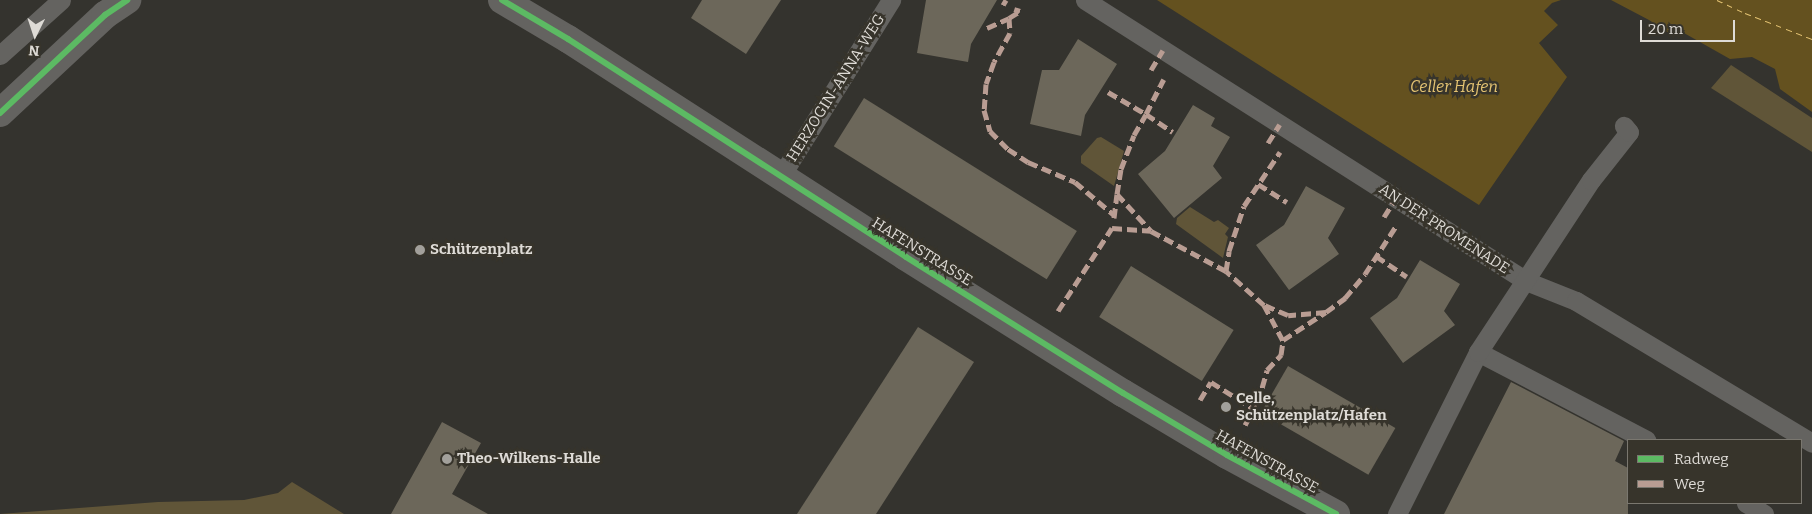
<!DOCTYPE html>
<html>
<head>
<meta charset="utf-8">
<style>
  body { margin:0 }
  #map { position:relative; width:1812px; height:514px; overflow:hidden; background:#34332e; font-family:Bitter,serif }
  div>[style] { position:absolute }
  .green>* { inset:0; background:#605538 }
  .water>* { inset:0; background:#64511f }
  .ferry>* { height:1px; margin-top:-0.5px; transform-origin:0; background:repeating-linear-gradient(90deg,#e4c372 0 6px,transparent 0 11px) }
  .building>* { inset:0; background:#6c675a; transform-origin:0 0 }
  .lane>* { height:19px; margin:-9.5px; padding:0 9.5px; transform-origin:9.5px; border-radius:9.5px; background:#646360 }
  .secondary>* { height:28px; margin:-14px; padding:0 14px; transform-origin:14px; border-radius:14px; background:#646360 }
  .quiet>* { height:5px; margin-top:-2.5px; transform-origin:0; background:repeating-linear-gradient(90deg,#b99d93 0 10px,transparent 0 15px) }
  .cycleway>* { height:6px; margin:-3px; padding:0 3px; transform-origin:3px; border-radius:3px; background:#5cba63 }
  .dots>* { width:14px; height:14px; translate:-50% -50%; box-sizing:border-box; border:2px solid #37342b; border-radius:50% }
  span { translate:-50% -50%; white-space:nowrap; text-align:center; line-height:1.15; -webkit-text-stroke:5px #37342b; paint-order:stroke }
  .street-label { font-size:15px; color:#dedbd6 }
  .poi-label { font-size:15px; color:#dedbd6; font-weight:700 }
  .left { translate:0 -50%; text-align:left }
  .water-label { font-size:16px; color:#e4c372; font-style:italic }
  .legend { position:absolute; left:1627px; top:439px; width:175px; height:65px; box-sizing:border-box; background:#37342b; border:1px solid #7a776f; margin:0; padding:6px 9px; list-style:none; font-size:15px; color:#dedbd6 }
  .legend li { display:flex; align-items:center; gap:10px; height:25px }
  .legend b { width:25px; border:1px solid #7a776f }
  .north { position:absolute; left:10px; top:10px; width:50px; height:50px; -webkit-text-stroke:4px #37342b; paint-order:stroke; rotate:184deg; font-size:14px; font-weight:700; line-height:20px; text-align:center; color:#dedbd6 }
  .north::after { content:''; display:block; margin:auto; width:18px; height:22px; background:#dedbd6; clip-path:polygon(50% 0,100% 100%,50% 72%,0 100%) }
  .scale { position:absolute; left:1640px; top:20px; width:95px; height:22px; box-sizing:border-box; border:2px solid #dedbd6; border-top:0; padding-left:6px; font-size:15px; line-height:18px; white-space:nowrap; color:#dedbd6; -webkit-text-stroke:4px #37342b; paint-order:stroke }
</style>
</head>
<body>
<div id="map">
  <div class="green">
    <div style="clip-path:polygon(1731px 65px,1812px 118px,1812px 152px,1711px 88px)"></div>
    <div style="clip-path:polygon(1101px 137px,1124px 151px,1114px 186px,1081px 163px,1081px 156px,1097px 138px)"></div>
    <div style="clip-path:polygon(1190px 207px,1214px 222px,1218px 220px,1229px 228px,1225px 234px,1228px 237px,1223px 258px,1176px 224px,1177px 218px)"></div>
    <div style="clip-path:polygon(292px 482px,344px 514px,0 514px,158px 502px,244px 500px,278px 493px)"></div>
  </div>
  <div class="water">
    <div style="clip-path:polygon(1157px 0,1561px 0,1552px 3px,1544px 11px,1558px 25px,1539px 43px,1567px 77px,1479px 205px)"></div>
    <div style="clip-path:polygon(1611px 0,1812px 0,1812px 112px,1780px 89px,1775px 69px,1752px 57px,1730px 59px,1684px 33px,1672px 35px,1649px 20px)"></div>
  </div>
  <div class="ferry">
    <div style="left:1717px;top:0;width:31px;rotate:25deg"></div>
    <div style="left:1745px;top:13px;width:72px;rotate:21.2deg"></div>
  </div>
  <div class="building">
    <div style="clip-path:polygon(702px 0,781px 0,746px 54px,691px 18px)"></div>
    <div style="clip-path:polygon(926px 0,997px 0,971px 44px,968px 62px,917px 53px)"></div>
    <div style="clip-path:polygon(1078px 39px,1117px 64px,1085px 115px,1081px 136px,1030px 124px,1042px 70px,1059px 70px)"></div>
    <div style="left:864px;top:98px;width:251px;height:57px;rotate:32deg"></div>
    <div style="clip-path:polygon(1193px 105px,1215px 118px,1211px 126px,1230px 137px,1213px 166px,1222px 178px,1174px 218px,1138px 174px,1165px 151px)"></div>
    <div style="clip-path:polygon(1306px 186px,1345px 208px,1328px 238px,1339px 254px,1289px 290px,1256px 245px,1284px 225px)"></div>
    <div style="clip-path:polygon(1420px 260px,1460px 284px,1444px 311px,1455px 325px,1403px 363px,1370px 318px,1397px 298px)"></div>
    <div style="left:1131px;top:266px;width:121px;height:60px;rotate:32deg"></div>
    <div style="clip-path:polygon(918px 327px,974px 362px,876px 514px,797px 514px)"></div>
    <div style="left:1288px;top:366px;width:124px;height:54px;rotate:30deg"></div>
    <div style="clip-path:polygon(1511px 382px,1624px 441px,1615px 461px,1628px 468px,1628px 514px,1444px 514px)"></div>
    <div style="clip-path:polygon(442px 422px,481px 443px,452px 494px,488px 514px,391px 514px)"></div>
  </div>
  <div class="lane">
    <div style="left:1085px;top:0;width:523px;rotate:32.5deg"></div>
    <div style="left:1526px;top:281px;width:54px;rotate:21.8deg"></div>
    <div style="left:1576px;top:301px;width:275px;rotate:31deg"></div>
    <div style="left:0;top:55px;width:82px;rotate:-42deg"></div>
    <div style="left:781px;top:176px;width:208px;rotate:-58deg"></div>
    <div style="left:1478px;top:352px;width:190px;rotate:27.6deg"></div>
    <div style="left:1746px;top:503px;width:21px;rotate:31deg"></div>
    <div style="left:1397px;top:514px;width:181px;rotate:-63.4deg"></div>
    <div style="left:1478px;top:352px;width:206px;rotate:-56.7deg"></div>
    <div style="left:1591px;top:180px;width:61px;rotate:-51.6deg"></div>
    <div style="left:1629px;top:132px;width:8px;rotate:-130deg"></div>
  </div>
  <div class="secondary">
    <div style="left:502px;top:0;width:77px;rotate:30.6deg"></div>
    <div style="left:568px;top:39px;width:402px;rotate:32.8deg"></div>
    <div style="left:906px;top:257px;width:256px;rotate:32.1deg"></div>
    <div style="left:1123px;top:393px;width:121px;rotate:30.8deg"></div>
    <div style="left:1227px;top:455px;width:124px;rotate:28.4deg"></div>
    <div style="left:0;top:113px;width:144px;rotate:-43deg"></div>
    <div style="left:105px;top:15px;width:27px;rotate:-34deg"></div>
  </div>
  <div class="quiet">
    <div style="left:1003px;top:5px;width:6px;rotate:-59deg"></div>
    <div style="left:1009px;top:18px;width:13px;rotate:-32deg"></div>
    <div style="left:1020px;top:11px;width:6px;rotate:-162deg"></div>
    <div style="left:987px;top:28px;width:24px;rotate:-24deg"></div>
    <div style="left:1009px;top:18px;width:15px;rotate:86deg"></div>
    <div style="left:1010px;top:33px;width:33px;rotate:119deg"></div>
    <div style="left:994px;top:62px;width:23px;rotate:110deg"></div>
    <div style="left:986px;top:84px;width:26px;rotate:94deg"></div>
    <div style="left:984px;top:110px;width:22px;rotate:74deg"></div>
    <div style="left:990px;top:131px;width:25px;rotate:45deg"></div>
    <div style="left:1008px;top:149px;width:24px;rotate:33deg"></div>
    <div style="left:1028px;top:162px;width:51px;rotate:23.1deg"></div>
    <div style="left:1075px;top:182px;width:51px;rotate:40.2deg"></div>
    <div style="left:1151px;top:70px;width:23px;rotate:-59deg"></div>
    <div style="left:1108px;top:92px;width:44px;rotate:30.1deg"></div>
    <div style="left:1146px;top:114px;width:39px;rotate:-63deg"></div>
    <div style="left:1268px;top:143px;width:22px;rotate:-58deg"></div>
    <div style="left:1258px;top:184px;width:34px;rotate:32deg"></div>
    <div style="left:1117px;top:194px;width:25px;rotate:-81deg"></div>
    <div style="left:1121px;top:169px;width:36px;rotate:-69deg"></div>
    <div style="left:1134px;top:135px;width:24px;rotate:-60deg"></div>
    <div style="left:1146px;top:114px;width:32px;rotate:34deg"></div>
    <div style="left:1384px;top:217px;width:22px;rotate:-58deg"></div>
    <div style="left:1114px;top:218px;width:24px;rotate:-83deg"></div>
    <div style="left:1117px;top:194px;width:50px;rotate:47.4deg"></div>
    <div style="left:1376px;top:256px;width:37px;rotate:34deg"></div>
    <div style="left:1264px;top:305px;width:51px;rotate:-138.2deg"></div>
    <div style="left:1226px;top:271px;width:20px;rotate:-81deg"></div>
    <div style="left:1229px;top:251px;width:47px;rotate:-71.6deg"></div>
    <div style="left:1244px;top:206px;width:65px;rotate:-56.3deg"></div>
    <div style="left:1058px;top:311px;width:99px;rotate:-57deg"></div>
    <div style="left:1112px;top:228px;width:39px;rotate:4deg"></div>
    <div style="left:1151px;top:231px;width:85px;rotate:28.1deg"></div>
    <div style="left:1326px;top:312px;width:24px;rotate:-36deg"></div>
    <div style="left:1345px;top:298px;width:31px;rotate:-50deg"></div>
    <div style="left:1365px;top:274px;width:57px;rotate:-57.1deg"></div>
    <div style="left:1200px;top:400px;width:21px;rotate:-59deg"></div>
    <div style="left:1211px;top:382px;width:51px;rotate:32.1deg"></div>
    <div style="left:1245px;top:425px;width:26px;rotate:-61deg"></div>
    <div style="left:1258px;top:402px;width:33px;rotate:-74deg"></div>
    <div style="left:1267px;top:370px;width:21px;rotate:-47deg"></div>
    <div style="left:1281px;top:355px;width:15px;rotate:-82deg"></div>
    <div style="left:1283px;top:340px;width:51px;rotate:-33.1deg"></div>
    <div style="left:1326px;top:312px;width:38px;rotate:175deg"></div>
    <div style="left:1288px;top:315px;width:26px;rotate:-157deg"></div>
    <div style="left:1264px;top:305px;width:40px;rotate:62deg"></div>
  </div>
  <div class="cycleway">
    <div style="left:502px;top:0;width:77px;rotate:30.6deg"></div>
    <div style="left:568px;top:39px;width:402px;rotate:32.8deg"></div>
    <div style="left:906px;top:257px;width:256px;rotate:32.1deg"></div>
    <div style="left:1123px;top:393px;width:121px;rotate:30.8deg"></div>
    <div style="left:1227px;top:455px;width:124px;rotate:28.4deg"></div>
    <div style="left:0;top:113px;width:144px;rotate:-43deg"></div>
    <div style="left:105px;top:15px;width:27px;rotate:-34deg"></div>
  </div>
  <div class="dots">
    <div style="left:420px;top:250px;background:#a2a09b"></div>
    <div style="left:1226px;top:407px;background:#a2a09b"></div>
    <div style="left:447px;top:459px;background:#a2a09b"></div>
  </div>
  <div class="street-label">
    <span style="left:836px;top:88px;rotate:-58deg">HERZOGIN-ANNA-WEG</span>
    <span style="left:1444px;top:229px;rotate:33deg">AN DER PROMENADE</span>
    <span style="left:922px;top:252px;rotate:32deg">HAFENSTRASSE</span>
    <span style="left:1267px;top:462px;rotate:29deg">HAFENSTRASSE</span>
  </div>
  <div class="poi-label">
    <span class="left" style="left:430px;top:250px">Schützenplatz</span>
    <span class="left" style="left:1236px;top:407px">Celle,<br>Schützenplatz/Hafen</span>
    <span class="left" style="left:457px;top:459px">Theo-Wilkens-Halle</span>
  </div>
  <div class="water-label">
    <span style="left:1454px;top:87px">Celler Hafen</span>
  </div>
  <ul class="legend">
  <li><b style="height:6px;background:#5cba63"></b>Radweg</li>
  <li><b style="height:6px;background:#b99d93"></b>Weg</li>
  </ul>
  <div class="north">N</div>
  <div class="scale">20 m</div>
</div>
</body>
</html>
